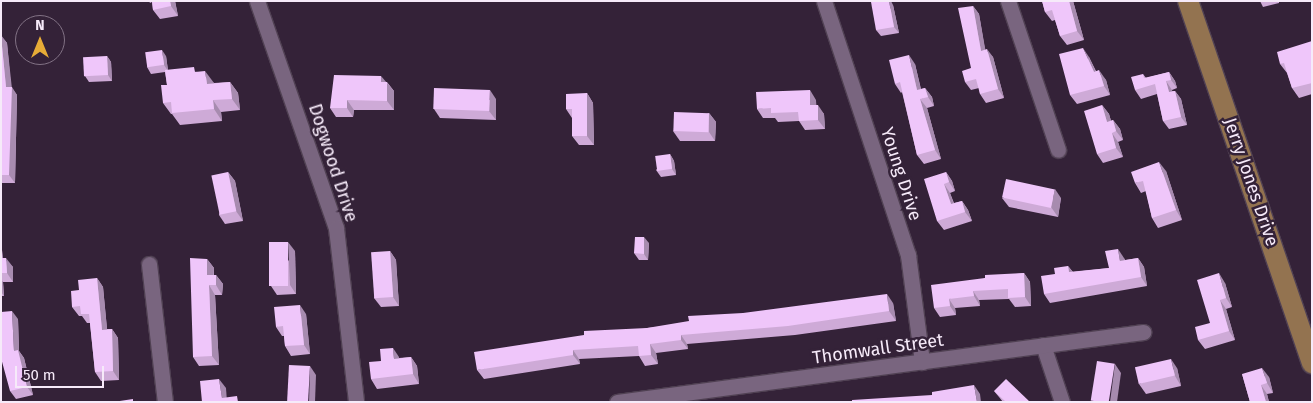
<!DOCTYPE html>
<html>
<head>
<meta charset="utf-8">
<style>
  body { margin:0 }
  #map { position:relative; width:1313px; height:403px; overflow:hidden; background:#342238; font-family:"Fira Sans",sans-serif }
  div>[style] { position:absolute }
  .roads { filter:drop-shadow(1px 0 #504153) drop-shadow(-1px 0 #504153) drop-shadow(0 1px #504153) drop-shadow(0 -1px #504153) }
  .minor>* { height:15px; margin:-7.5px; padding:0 7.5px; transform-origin:7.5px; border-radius:7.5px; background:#79657f }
  .major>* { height:20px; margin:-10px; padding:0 10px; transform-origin:10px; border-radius:10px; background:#937350 }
  .wall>* { inset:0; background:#ceaad7 }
  .shaded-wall>* { inset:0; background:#a78baf }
  .building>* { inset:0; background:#efc6fa; transform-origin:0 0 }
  span { translate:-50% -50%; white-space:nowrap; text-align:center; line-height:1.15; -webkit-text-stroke:5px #342238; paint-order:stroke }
  .street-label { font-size:18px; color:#f6eaf9 }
  .frame { position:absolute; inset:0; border:2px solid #f6eaf9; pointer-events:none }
  .north { position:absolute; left:15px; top:15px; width:50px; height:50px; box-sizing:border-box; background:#342238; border:1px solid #827285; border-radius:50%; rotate:0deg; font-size:14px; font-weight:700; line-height:20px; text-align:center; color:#f6eaf9 }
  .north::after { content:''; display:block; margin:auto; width:18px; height:22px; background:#e7ac37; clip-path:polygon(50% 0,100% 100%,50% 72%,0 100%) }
  .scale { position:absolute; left:15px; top:366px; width:89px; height:22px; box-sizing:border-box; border:2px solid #f6eaf9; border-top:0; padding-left:6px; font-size:15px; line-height:18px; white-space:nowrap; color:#f6eaf9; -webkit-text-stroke:4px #342238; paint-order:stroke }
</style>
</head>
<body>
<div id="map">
  <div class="roads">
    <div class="minor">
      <div style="left:257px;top:1px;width:240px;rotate:70.8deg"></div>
      <div style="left:336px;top:228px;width:175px;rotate:83.4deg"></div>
      <div style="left:824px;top:1px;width:268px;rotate:71.7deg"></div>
      <div style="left:908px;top:255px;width:108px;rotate:82.5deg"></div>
      <div style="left:1008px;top:1px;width:157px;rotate:71.4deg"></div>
      <div style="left:149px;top:264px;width:139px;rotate:83.4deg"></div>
      <div style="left:1043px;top:345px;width:60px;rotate:71.6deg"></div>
      <div style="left:617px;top:402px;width:531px;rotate:-7.58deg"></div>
    </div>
    <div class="major">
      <div style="left:1188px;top:1px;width:383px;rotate:71.1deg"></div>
    </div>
  </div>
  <div class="wall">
    <div style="clip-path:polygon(149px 1px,175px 1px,178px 16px,160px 19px,153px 10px,152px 2px,150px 3px)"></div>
    <div style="clip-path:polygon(1042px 1px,1073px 1px,1084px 40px,1067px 45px,1060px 36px,1055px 20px,1052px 21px,1045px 12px)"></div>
    <div style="clip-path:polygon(1260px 1px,1279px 1px,1279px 3px,1263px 7px)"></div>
    <div style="clip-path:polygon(893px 5px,899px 33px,881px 36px,876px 30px)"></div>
    <div style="clip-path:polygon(973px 6px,979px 14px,985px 50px,993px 57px,1004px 98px,986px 103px,980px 94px,979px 88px,971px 90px,965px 82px,971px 68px)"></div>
    <div style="clip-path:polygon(1px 36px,7px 43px,11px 87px,17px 95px,15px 183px,1px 183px)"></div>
    <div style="clip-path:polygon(1312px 41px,1312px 94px,1299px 98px,1292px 88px,1287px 73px,1280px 64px)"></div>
    <div style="clip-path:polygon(107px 56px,111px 62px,112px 81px,89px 82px,85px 76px)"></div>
    <div style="clip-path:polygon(166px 56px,168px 70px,198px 72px,214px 83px,230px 82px,238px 93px,240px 110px,221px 112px,222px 121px,180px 125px,172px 114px,171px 114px,163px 103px,167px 85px,165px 72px,151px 74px,147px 67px)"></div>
    <div style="clip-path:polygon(1089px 57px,1096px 71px,1106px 80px,1110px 95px,1077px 104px,1070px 95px)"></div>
    <div style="clip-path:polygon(915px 64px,921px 89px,925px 88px,932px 97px,934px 106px,927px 108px,941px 159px,924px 164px,917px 155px,902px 92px,901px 93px,895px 84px)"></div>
    <div style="clip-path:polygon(1169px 72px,1175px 81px,1177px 88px,1172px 90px,1172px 91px,1175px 91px,1181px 99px,1187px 125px,1169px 129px,1163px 121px,1157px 94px,1141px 99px,1135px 90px,1143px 74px,1146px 78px)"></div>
    <div style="clip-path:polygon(386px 82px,387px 82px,394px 91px,394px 110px,354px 110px,353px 117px,336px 117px,330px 108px)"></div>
    <div style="clip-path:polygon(587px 93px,593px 103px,594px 145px,579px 145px,572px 136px,572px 118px,566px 109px)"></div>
    <div style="clip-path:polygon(496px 99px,496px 120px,440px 118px,434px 109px)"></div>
    <div style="clip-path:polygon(816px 100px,816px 105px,824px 114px,825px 129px,805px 130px,799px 121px,778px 122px,775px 118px,763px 118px,757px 109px)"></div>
    <div style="clip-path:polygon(1102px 105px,1109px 114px,1111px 121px,1113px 120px,1120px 129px,1123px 140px,1118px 142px,1123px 157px,1103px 163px,1097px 154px)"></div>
    <div style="clip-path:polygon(709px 113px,716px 122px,715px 141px,680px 141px,673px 131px)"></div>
    <div style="clip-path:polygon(670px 154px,674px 161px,676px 175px,661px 177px,656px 170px)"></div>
    <div style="clip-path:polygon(1166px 171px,1182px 220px,1158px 228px,1152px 218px,1146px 191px,1141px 193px,1135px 183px)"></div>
    <div style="clip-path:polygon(228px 172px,235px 181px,243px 221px,225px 224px,219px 215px)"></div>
    <div style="clip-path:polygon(946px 172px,952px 181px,955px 191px,950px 193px,954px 203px,962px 201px,968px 210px,972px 221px,944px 230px,937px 221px)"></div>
    <div style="clip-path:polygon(1002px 198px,1061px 198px,1058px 217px,1009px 207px)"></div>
    <div style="clip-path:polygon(649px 243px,648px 260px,639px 260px,634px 253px)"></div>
    <div style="clip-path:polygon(1px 249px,2px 250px,3px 258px,13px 267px,13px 282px,3px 282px,4px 296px,1px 296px)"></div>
    <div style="clip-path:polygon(295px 251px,296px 294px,277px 295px,271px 286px)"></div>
    <div style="clip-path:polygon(390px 251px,396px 260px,399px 306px,381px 307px,374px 298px)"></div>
    <div style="clip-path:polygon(1124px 258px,1125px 260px,1138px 258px,1144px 267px,1147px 286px,1050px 303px,1044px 294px,1055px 274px,1068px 266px,1073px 272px,1109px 268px)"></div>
    <div style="clip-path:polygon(207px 259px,214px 268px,214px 275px,216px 275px,223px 284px,222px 295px,215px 295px,219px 365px,199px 366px,193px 357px)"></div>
    <div style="clip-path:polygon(1024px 273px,1030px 282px,1031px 306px,1015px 307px,1009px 299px,979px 300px,980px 306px,955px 308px,956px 315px,940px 317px,934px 308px,985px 278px)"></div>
    <div style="clip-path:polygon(97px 278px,103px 287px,107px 329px,112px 329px,118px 338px,119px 380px,101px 381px,95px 372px,90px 323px,87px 323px,82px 316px,79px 316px,72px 307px,79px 290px)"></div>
    <div style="clip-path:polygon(1225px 283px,1232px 307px,1226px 309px,1235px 340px,1205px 349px,1198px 340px,1210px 323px)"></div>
    <div style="clip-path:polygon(893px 303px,896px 321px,795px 335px,687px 344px,688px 349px,656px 353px,658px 364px,645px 366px,639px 356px,579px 359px,580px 364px,484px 379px,477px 370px,647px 328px)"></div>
    <div style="clip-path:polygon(306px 314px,310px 354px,291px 356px,285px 346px,284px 336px,282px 336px,276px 327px)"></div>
    <div style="clip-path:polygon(18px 319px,19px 351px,24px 358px,33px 395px,16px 399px,10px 391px)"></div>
    <div style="clip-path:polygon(399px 357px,399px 358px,411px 357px,417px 366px,419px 384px,377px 389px,371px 379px,381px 361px)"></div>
    <div style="clip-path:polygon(1177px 368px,1181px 386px,1146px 394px,1139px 384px)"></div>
    <div style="clip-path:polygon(1242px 374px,1269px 377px,1273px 393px,1267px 394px,1269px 402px,1250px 402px)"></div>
    <div style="clip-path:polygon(994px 391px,1030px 402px,1003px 402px,999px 397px)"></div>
  </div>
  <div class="shaded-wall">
    <div style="clip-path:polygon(170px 1px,175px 1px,178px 16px,171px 6px)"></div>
    <div style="clip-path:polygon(889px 1px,891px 1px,893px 5px,899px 33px,894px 27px)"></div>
    <div style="clip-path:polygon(1069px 1px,1073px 1px,1084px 40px,1077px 31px)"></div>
    <div style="clip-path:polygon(973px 6px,979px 14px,987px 59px,981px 51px)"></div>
    <div style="clip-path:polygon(1px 35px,7px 43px,12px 89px,12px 87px,17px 95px,15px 183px,9px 175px,6px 87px)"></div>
    <div style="clip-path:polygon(1083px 48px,1089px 57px,1100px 81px,1094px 72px)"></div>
    <div style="clip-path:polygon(987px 49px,993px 57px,1004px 98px,998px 89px)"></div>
    <div style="clip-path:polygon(162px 50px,166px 56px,168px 71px,164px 65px)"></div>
    <div style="clip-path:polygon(909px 55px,915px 64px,923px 99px,917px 90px)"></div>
    <div style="clip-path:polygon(107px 56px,111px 62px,112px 81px,108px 75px)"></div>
    <div style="clip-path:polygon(1099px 70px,1106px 80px,1110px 95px,1104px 86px)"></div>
    <div style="clip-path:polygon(205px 71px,214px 83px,215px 96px,207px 84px)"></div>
    <div style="clip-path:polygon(1169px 72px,1175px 81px,1177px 88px,1171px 80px)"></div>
    <div style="clip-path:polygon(381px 76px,394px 91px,394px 110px,387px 101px,381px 82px)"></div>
    <div style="clip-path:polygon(1166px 81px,1172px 90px,1175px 101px,1169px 92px)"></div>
    <div style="clip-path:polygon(230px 82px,238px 93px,240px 110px,232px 99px)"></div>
    <div style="clip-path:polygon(925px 88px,932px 97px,934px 106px,928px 97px)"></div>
    <div style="clip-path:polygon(490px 90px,496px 99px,496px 120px,489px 111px)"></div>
    <div style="clip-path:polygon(810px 90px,816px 100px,817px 114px,810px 105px)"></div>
    <div style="clip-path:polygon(1175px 91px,1181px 99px,1187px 125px,1181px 117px)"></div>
    <div style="clip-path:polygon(587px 93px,593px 103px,594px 145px,587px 136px)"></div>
    <div style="clip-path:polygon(920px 99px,927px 108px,941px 159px,935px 150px)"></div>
    <div style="clip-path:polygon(213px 100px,221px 112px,222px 121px,214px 109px)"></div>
    <div style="clip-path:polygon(347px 100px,354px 110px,353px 117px,347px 108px)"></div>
    <div style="clip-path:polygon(818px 105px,824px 114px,825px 129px,818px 120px)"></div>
    <div style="clip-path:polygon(1102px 105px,1109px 114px,1114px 131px,1107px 122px)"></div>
    <div style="clip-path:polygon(709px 113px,716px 122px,715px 141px,709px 132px)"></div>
    <div style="clip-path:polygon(1113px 120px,1120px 129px,1123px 140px,1116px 131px)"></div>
    <div style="clip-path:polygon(1112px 133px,1118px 142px,1123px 157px,1116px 148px)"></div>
    <div style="clip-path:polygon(670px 154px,674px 161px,676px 175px,672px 169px)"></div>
    <div style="clip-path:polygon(1159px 162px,1166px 171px,1182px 220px,1176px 210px)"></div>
    <div style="clip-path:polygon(228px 172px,235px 181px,243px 221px,236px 211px)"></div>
    <div style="clip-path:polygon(946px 172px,952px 181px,955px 191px,949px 182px)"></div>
    <div style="clip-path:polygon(944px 184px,950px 193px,957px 214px,951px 204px)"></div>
    <div style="clip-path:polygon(1055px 189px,1061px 198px,1058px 217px,1051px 207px)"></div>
    <div style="clip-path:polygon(962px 201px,968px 210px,972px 221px,965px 212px)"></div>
    <div style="clip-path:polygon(644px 237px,649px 243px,648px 260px,644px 254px)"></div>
    <div style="clip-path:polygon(288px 242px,295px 251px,296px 294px,290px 285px)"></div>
    <div style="clip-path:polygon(1px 249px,2px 250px,3px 267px,1px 265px)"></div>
    <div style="clip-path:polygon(1118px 249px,1124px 258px,1126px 270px,1120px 261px)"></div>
    <div style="clip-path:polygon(390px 251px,396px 260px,399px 306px,393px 297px)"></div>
    <div style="clip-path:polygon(6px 258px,13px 267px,13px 282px,7px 273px)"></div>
    <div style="clip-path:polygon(1138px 258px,1144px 267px,1147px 286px,1141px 277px)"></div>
    <div style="clip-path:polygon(207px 259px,214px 268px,213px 284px,207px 275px)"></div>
    <div style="clip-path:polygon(1068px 266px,1075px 275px,1069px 272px)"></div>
    <div style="clip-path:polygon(1024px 273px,1030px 282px,1031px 306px,1025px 297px)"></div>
    <div style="clip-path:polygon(1219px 273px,1225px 283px,1232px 307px,1226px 298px)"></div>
    <div style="clip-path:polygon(216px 275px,223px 284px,222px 295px,216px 285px)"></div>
    <div style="clip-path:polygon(97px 278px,103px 287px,108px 339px,102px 330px)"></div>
    <div style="clip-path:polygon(1px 279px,3px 282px,4px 296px,1px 292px)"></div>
    <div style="clip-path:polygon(209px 285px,215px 295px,219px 365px,212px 356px)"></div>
    <div style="clip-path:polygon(973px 291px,979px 300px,980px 306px,974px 296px)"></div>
    <div style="clip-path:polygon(887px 294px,893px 303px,896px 321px,889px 311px)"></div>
    <div style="clip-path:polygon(949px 299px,955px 308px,956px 315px,950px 306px)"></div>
    <div style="clip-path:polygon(1220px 300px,1226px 309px,1235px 340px,1229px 331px)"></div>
    <div style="clip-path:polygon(300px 305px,306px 314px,310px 354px,304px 345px)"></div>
    <div style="clip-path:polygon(12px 311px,18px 319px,19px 351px,24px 358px,33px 395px,27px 387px,14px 351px)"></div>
    <div style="clip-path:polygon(112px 329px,118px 338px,119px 380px,113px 371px)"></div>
    <div style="clip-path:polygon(681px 335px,687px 344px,688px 349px,681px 340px)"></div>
    <div style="clip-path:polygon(650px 344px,656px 353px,658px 364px,651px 355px)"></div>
    <div style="clip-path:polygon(393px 348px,399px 357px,400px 368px,394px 359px)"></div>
    <div style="clip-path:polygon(573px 350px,579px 359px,580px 364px,573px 355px)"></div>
    <div style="clip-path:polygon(411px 357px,417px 366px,419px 384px,413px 374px)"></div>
    <div style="clip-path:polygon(1171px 359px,1177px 368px,1181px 386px,1175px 376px)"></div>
    <div style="clip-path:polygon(1115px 364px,1121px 373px,1117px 402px,1110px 402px)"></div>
    <div style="clip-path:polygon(310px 366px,316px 375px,315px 402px,309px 402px)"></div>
    <div style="clip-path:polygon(1262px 368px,1269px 377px,1273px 393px,1267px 383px)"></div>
    <div style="clip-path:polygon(219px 379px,226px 388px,227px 402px,222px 398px)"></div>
    <div style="clip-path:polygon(974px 385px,980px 394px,981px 402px,977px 402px)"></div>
    <div style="clip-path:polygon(1261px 385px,1267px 394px,1269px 402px,1266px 402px)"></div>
  </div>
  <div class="building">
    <div style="clip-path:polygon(152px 1px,170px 1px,171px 6px,153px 10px)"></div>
    <div style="clip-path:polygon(874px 1px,889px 1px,894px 27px,876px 30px,871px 2px)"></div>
    <div style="clip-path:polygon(1042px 1px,1069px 1px,1077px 31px,1060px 36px,1052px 10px,1045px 12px)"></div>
    <div style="clip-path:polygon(973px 6px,981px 51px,987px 49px,998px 89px,980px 94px,976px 79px,965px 82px,962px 71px,971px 68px,958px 8px)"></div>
    <div style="clip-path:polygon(1px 36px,6px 87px,12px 87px,9px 175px,1px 175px)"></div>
    <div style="clip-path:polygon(1312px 41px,1312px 83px,1292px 88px,1284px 63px,1280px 64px,1277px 52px)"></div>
    <div style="clip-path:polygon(1083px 48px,1094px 72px,1099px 70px,1104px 86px,1070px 95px,1059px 54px)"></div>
    <div style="left:162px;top:50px;width:15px;height:17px;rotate:82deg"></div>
    <div style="clip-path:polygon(909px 55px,917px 90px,925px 88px,928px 97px,920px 99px,935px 150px,917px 155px,900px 82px,895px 84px,889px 60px)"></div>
    <div style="left:107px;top:56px;width:19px;height:24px;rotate:87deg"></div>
    <div style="clip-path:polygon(194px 67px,195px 72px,205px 71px,207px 84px,230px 82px,232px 99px,213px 100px,214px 109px,172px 113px,171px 102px,163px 103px,161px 85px,167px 85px,165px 70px)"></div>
    <div style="clip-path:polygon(1169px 72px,1171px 80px,1166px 81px,1169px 92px,1175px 91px,1181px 117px,1163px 121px,1155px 84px,1135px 90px,1131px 77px,1143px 74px,1144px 78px)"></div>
    <div style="clip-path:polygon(334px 75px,381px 76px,381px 82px,387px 82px,387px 101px,347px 100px,347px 108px,330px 108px)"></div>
    <div style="left:434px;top:88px;width:56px;height:21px;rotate:2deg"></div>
    <div style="clip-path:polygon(810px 90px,810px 105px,818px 105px,818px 120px,799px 121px,798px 112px,771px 113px,771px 108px,757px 109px,756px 92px)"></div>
    <div style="clip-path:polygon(587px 93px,587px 136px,572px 136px,572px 109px,566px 109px,566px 94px)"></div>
    <div style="clip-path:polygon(1102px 105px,1107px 122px,1113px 120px,1116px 131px,1112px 133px,1116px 148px,1097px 154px,1084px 111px)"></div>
    <div style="left:674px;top:112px;width:35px;height:19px;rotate:2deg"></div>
    <div style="left:670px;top:154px;width:15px;height:15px;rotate:82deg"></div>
    <div style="clip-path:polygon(1159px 162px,1176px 210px,1152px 218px,1143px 181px,1135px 183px,1131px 172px)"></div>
    <div style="left:228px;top:172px;width:40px;height:17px;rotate:78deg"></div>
    <div style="clip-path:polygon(946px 172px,949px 182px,944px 184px,951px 204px,962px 201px,965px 212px,937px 221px,924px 179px)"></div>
    <div style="left:1006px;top:179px;width:50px;height:19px;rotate:12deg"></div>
    <div style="clip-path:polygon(635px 237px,644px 237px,644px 254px,634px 253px)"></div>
    <div style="left:269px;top:242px;width:19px;height:44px"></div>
    <div style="clip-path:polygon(1118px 249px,1120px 261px,1138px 258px,1141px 277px,1044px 294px,1041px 276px,1055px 274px,1054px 268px,1068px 266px,1069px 272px,1109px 268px,1105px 251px)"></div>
    <div style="left:390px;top:251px;width:46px;height:19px;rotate:86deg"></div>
    <div style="clip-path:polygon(1px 258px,6px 258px,7px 273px,1px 273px)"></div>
    <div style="clip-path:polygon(190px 258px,207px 259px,207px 275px,216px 275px,216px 285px,209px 285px,212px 356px,193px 357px)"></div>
    <div style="clip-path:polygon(1024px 273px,1025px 297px,1008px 298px,1008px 289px,973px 291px,974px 296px,949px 299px,950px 306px,934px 308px,931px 285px,985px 278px,985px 275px)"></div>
    <div style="clip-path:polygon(1219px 273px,1226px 298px,1220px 300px,1229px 331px,1198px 340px,1195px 327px,1210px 323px,1197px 280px)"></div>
    <div style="clip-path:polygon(97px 278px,102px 330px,112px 329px,113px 371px,95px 372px,89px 314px,81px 314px,80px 306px,72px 307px,71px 291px,79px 290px,78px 280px)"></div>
    <div style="clip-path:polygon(887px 294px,889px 311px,788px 326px,681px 335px,681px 340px,650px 344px,651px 355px,639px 356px,638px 346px,573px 350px,573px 355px,477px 370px,474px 352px,584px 335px,584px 331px,647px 328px,689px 321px,688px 316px,743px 313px)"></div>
    <div style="clip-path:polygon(300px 305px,304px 345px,285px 346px,283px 326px,276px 327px,274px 307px)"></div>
    <div style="clip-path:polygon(12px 311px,14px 351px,18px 350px,27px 387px,10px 391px,1px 358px,1px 312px)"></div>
    <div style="clip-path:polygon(393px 348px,394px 359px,411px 357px,413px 374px,371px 379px,369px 362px,381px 361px,380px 349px)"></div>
    <div style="left:1171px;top:359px;width:17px;height:37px;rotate:77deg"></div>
    <div style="left:1097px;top:361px;width:18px;height:40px;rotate:9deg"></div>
    <div style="left:289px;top:365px;width:21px;height:37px;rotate:3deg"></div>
    <div style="clip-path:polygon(1262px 368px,1267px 383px,1261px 385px,1266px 402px,1250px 402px,1242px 374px)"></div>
    <div style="clip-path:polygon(219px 379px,222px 398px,237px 396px,238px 402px,202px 402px,200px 381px)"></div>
    <div style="clip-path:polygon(1006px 379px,1030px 402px,1006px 402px,994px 391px)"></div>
    <div style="clip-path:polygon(974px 385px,977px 402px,852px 402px,852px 400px,932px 395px,932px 392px)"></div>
    <div style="clip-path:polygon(133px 399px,133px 402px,113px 402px)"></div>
  </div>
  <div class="street-label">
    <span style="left:333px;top:163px;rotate:72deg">Dogwood Drive</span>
    <span style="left:901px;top:174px;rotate:72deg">Young Drive</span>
    <span style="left:1251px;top:182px;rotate:71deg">Jerry Jones Drive</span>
    <span style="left:878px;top:349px;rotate:-8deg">Thomwall Street</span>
  </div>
  <div class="frame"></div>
  <div class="north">N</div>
  <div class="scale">50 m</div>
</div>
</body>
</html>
